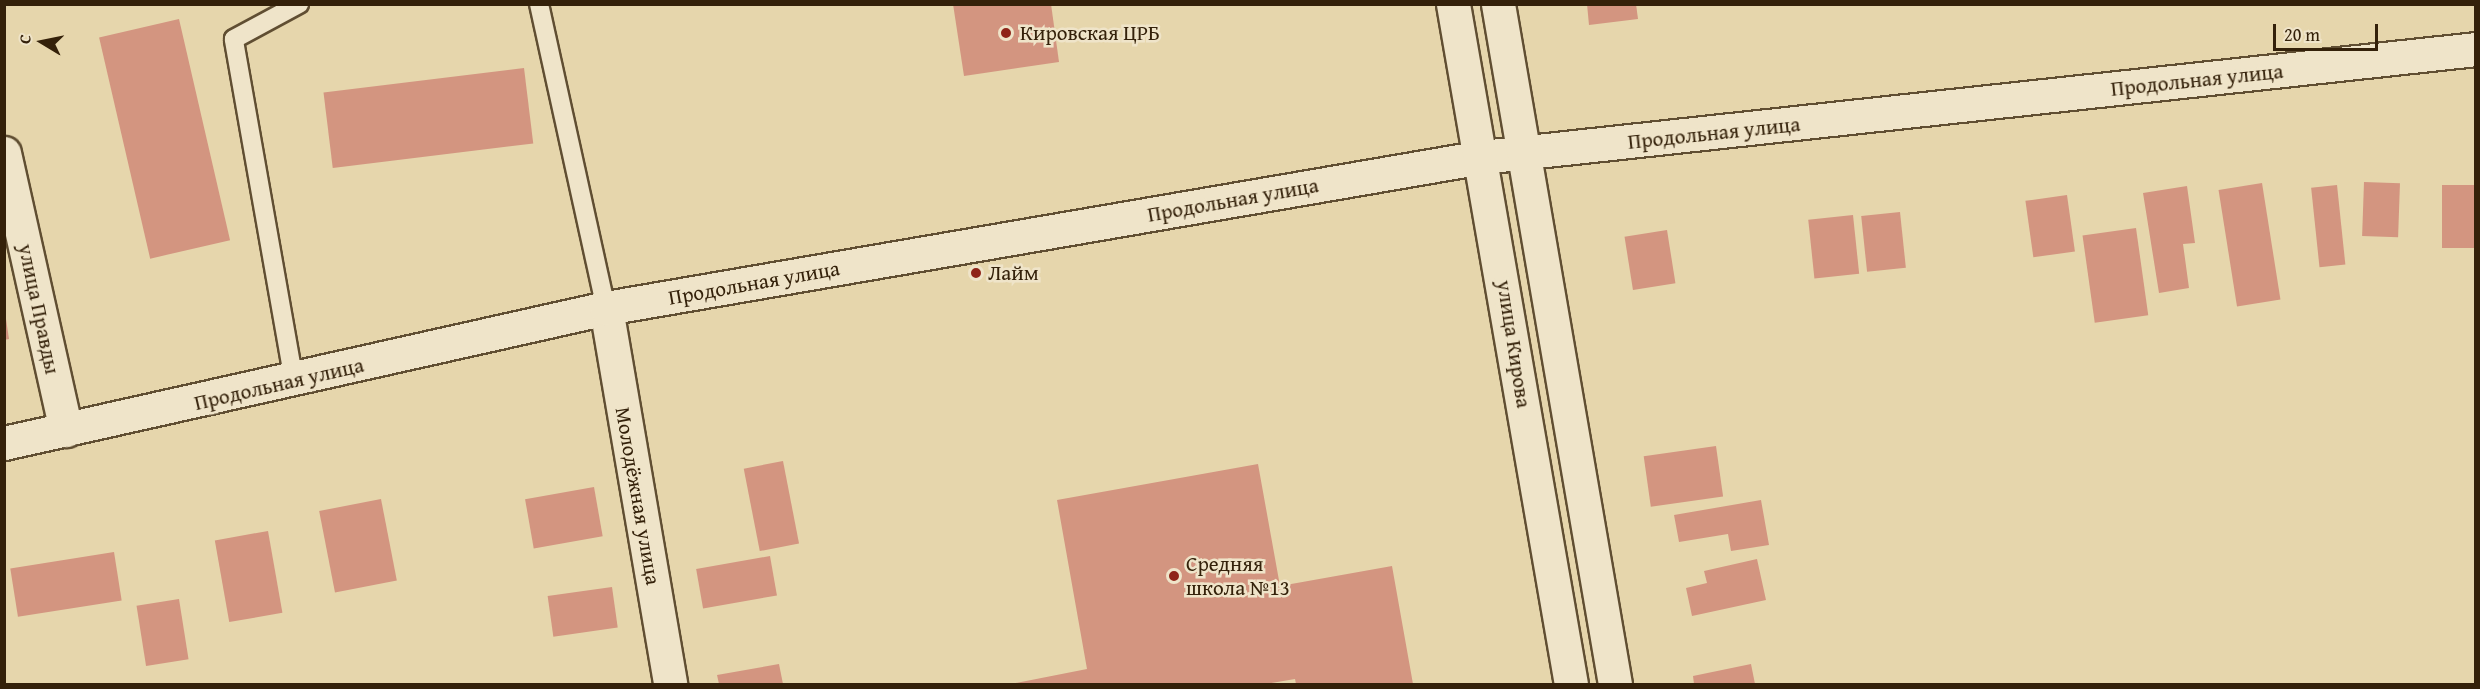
<!DOCTYPE html>
<html>
<head>
<meta charset="utf-8">
<style>
  body { margin:0 }
  #map { position:relative; width:2480px; height:689px; overflow:hidden; background:#e6d6ac; font-family:"Gentium Book Plus",serif }
  div>[style] { position:absolute }
  .building>* { inset:0; background:#d39580; transform-origin:0 0 }
  .roads { filter:drop-shadow(2px 0 #604e32) drop-shadow(-2px 0 #604e32) drop-shadow(0 2px #604e32) drop-shadow(0 -2px #604e32) }
  .service>* { height:18px; margin:-9px; padding:0 9px; transform-origin:9px; border-radius:9px; background:#efe4c9 }
  .minor>* { height:33px; margin:-16.5px; padding:0 16.5px; transform-origin:16.5px; border-radius:16.5px; background:#efe4c9 }
  .tertiary>* { height:33px; margin:-16.5px; padding:0 16.5px; transform-origin:16.5px; border-radius:16.5px; background:#efe4c9 }
  .dots>* { width:16px; height:16px; translate:-50% -50%; box-sizing:border-box; border:3px solid #efe4c9; border-radius:50% }
  span { translate:-50% -50%; white-space:nowrap; text-align:center; line-height:1.15; -webkit-text-stroke:5px #efe4c9; paint-order:stroke }
  .poi-label { font-size:21px; color:#34210a }
  .left { translate:0 -50%; text-align:left }
  .street-label { font-size:21px; color:#34210a }
  .frame { position:absolute; inset:0; border:6px solid #34210a; pointer-events:none }
  .north { position:absolute; left:12px; top:12px; width:60px; height:60px; -webkit-text-stroke:4px #efe4c9; paint-order:stroke; rotate:280deg; font-size:16px; font-weight:700; line-height:24px; text-align:center; color:#34210a }
  .north::after { content:''; display:block; margin:auto; width:21px; height:27px; background:#34210a; clip-path:polygon(50% 0,100% 100%,50% 72%,0 100%) }
  .scale { position:absolute; left:2273px; top:24px; width:105px; height:27px; box-sizing:border-box; border:3px solid #34210a; border-top:0; padding-left:8px; font-size:18px; line-height:21px; white-space:nowrap; color:#34210a; -webkit-text-stroke:4px #efe4c9; paint-order:stroke }
</style>
</head>
<body>
<div id="map">
  <div class="building">
    <div style="clip-path:polygon(953px 4px,1051px 4px,1059px 62px,964px 76px)"></div>
    <div style="clip-path:polygon(1587px 4px,1636px 4px,1638px 19px,1589px 25px)"></div>
    <div style="left:179px;top:19px;width:227px;height:82px;rotate:77deg"></div>
    <div style="left:524px;top:68px;width:76px;height:202px;rotate:83deg"></div>
    <div style="left:2364px;top:182px;width:36px;height:54px;rotate:2deg"></div>
    <div style="left:2262px;top:183px;width:118px;height:44px;rotate:81deg"></div>
    <div style="left:2337px;top:185px;width:80px;height:26px;rotate:84deg"></div>
    <div style="left:2476px;top:185px;width:63px;height:34px;rotate:90deg"></div>
    <div style="clip-path:polygon(2187px 186px,2195px 243px,2183px 244px,2189px 288px,2159px 293px,2143px 193px)"></div>
    <div style="left:2067px;top:195px;width:57px;height:42px;rotate:82deg"></div>
    <div style="left:1900px;top:212px;width:56px;height:39px;rotate:84deg"></div>
    <div style="left:1853px;top:215px;width:59px;height:45px;rotate:84deg"></div>
    <div style="left:2136px;top:228px;width:88px;height:54px;rotate:82deg"></div>
    <div style="left:1667px;top:230px;width:54px;height:43px;rotate:81deg"></div>
    <div style="clip-path:polygon(6px 319px,9px 339px,4px 340px,4px 320px)"></div>
    <div style="left:1716px;top:446px;width:51px;height:73px;rotate:82deg"></div>
    <div style="left:783px;top:461px;width:84px;height:40px;rotate:79deg"></div>
    <div style="clip-path:polygon(1258px 464px,1280px 586px,1392px 566px,1413px 684px,1296px 684px,1295px 679px,1265px 684px,1011px 684px,1087px 669px,1057px 500px)"></div>
    <div style="left:594px;top:487px;width:50px;height:70px;rotate:80deg"></div>
    <div style="left:381px;top:499px;width:83px;height:63px;rotate:79deg"></div>
    <div style="clip-path:polygon(1761px 500px,1769px 545px,1731px 551px,1728px 534px,1679px 542px,1674px 515px)"></div>
    <div style="left:268px;top:531px;width:83px;height:54px;rotate:80deg"></div>
    <div style="left:114px;top:552px;width:49px;height:105px;rotate:81deg"></div>
    <div style="left:770px;top:556px;width:40px;height:75px;rotate:80deg"></div>
    <div style="clip-path:polygon(1757px 559px,1766px 600px,1692px 616px,1686px 588px,1707px 583px,1704px 571px)"></div>
    <div style="left:612px;top:587px;width:41px;height:65px;rotate:82deg"></div>
    <div style="left:179px;top:599px;width:61px;height:43px;rotate:81deg"></div>
    <div style="clip-path:polygon(779px 664px,783px 684px,719px 684px,717px 675px)"></div>
    <div style="clip-path:polygon(1751px 664px,1755px 684px,1694px 684px,1693px 676px)"></div>
  </div>
  <div class="roads">
    <div class="service">
      <div style="left:539px;top:4px;width:311px;rotate:77.6deg"></div>
      <div style="left:294px;top:381px;width:347px;rotate:-100deg"></div>
      <div style="left:234px;top:39px;width:74px;rotate:-28.3deg"></div>
    </div>
    <div class="minor">
      <div style="left:4px;top:153px;width:284px;rotate:77.4deg"></div>
      <div style="left:606px;top:308px;width:381px;rotate:80.3deg"></div>
      <div style="left:4px;top:443px;width:617px;rotate:-12.64deg"></div>
      <div style="left:606px;top:308px;width:889px;rotate:-9.78deg"></div>
      <div style="left:1482px;top:157px;width:1000px;rotate:-6.2deg"></div>
    </div>
    <div class="tertiary">
      <div style="left:1453px;top:4px;width:690px;rotate:80.16deg"></div>
      <div style="left:1498px;top:4px;width:690px;rotate:80.24deg"></div>
    </div>
  </div>
  <div class="dots">
    <div style="left:1006px;top:33px;background:#8f2418"></div>
    <div style="left:976px;top:273px;background:#8f2418"></div>
    <div style="left:1174px;top:576px;background:#8f2418"></div>
  </div>
  <div class="poi-label">
    <span class="left" style="left:1020px;top:33px">Кировская ЦРБ</span>
    <span class="left" style="left:988px;top:273px">Лайм</span>
    <span class="left" style="left:1186px;top:576px">Средняя<br>школа №13</span>
  </div>
  <div class="street-label">
    <span style="left:2197px;top:80px;rotate:-6deg">Продольная улица</span>
    <span style="left:1714px;top:133px;rotate:-6deg">Продольная улица</span>
    <span style="left:1233px;top:200px;rotate:-10deg">Продольная улица</span>
    <span style="left:754px;top:283px;rotate:-10deg">Продольная улица</span>
    <span style="left:39px;top:309px;rotate:78deg">улица Правды</span>
    <span style="left:1514px;top:344px;rotate:81deg">улица Кирова</span>
    <span style="left:279px;top:384px;rotate:-13deg">Продольная улица</span>
    <span style="left:638px;top:496px;rotate:80deg">Молодёжная улица</span>
  </div>
  <div class="frame"></div>
  <div class="north">С</div>
  <div class="scale">20 m</div>
</div>
</body>
</html>
